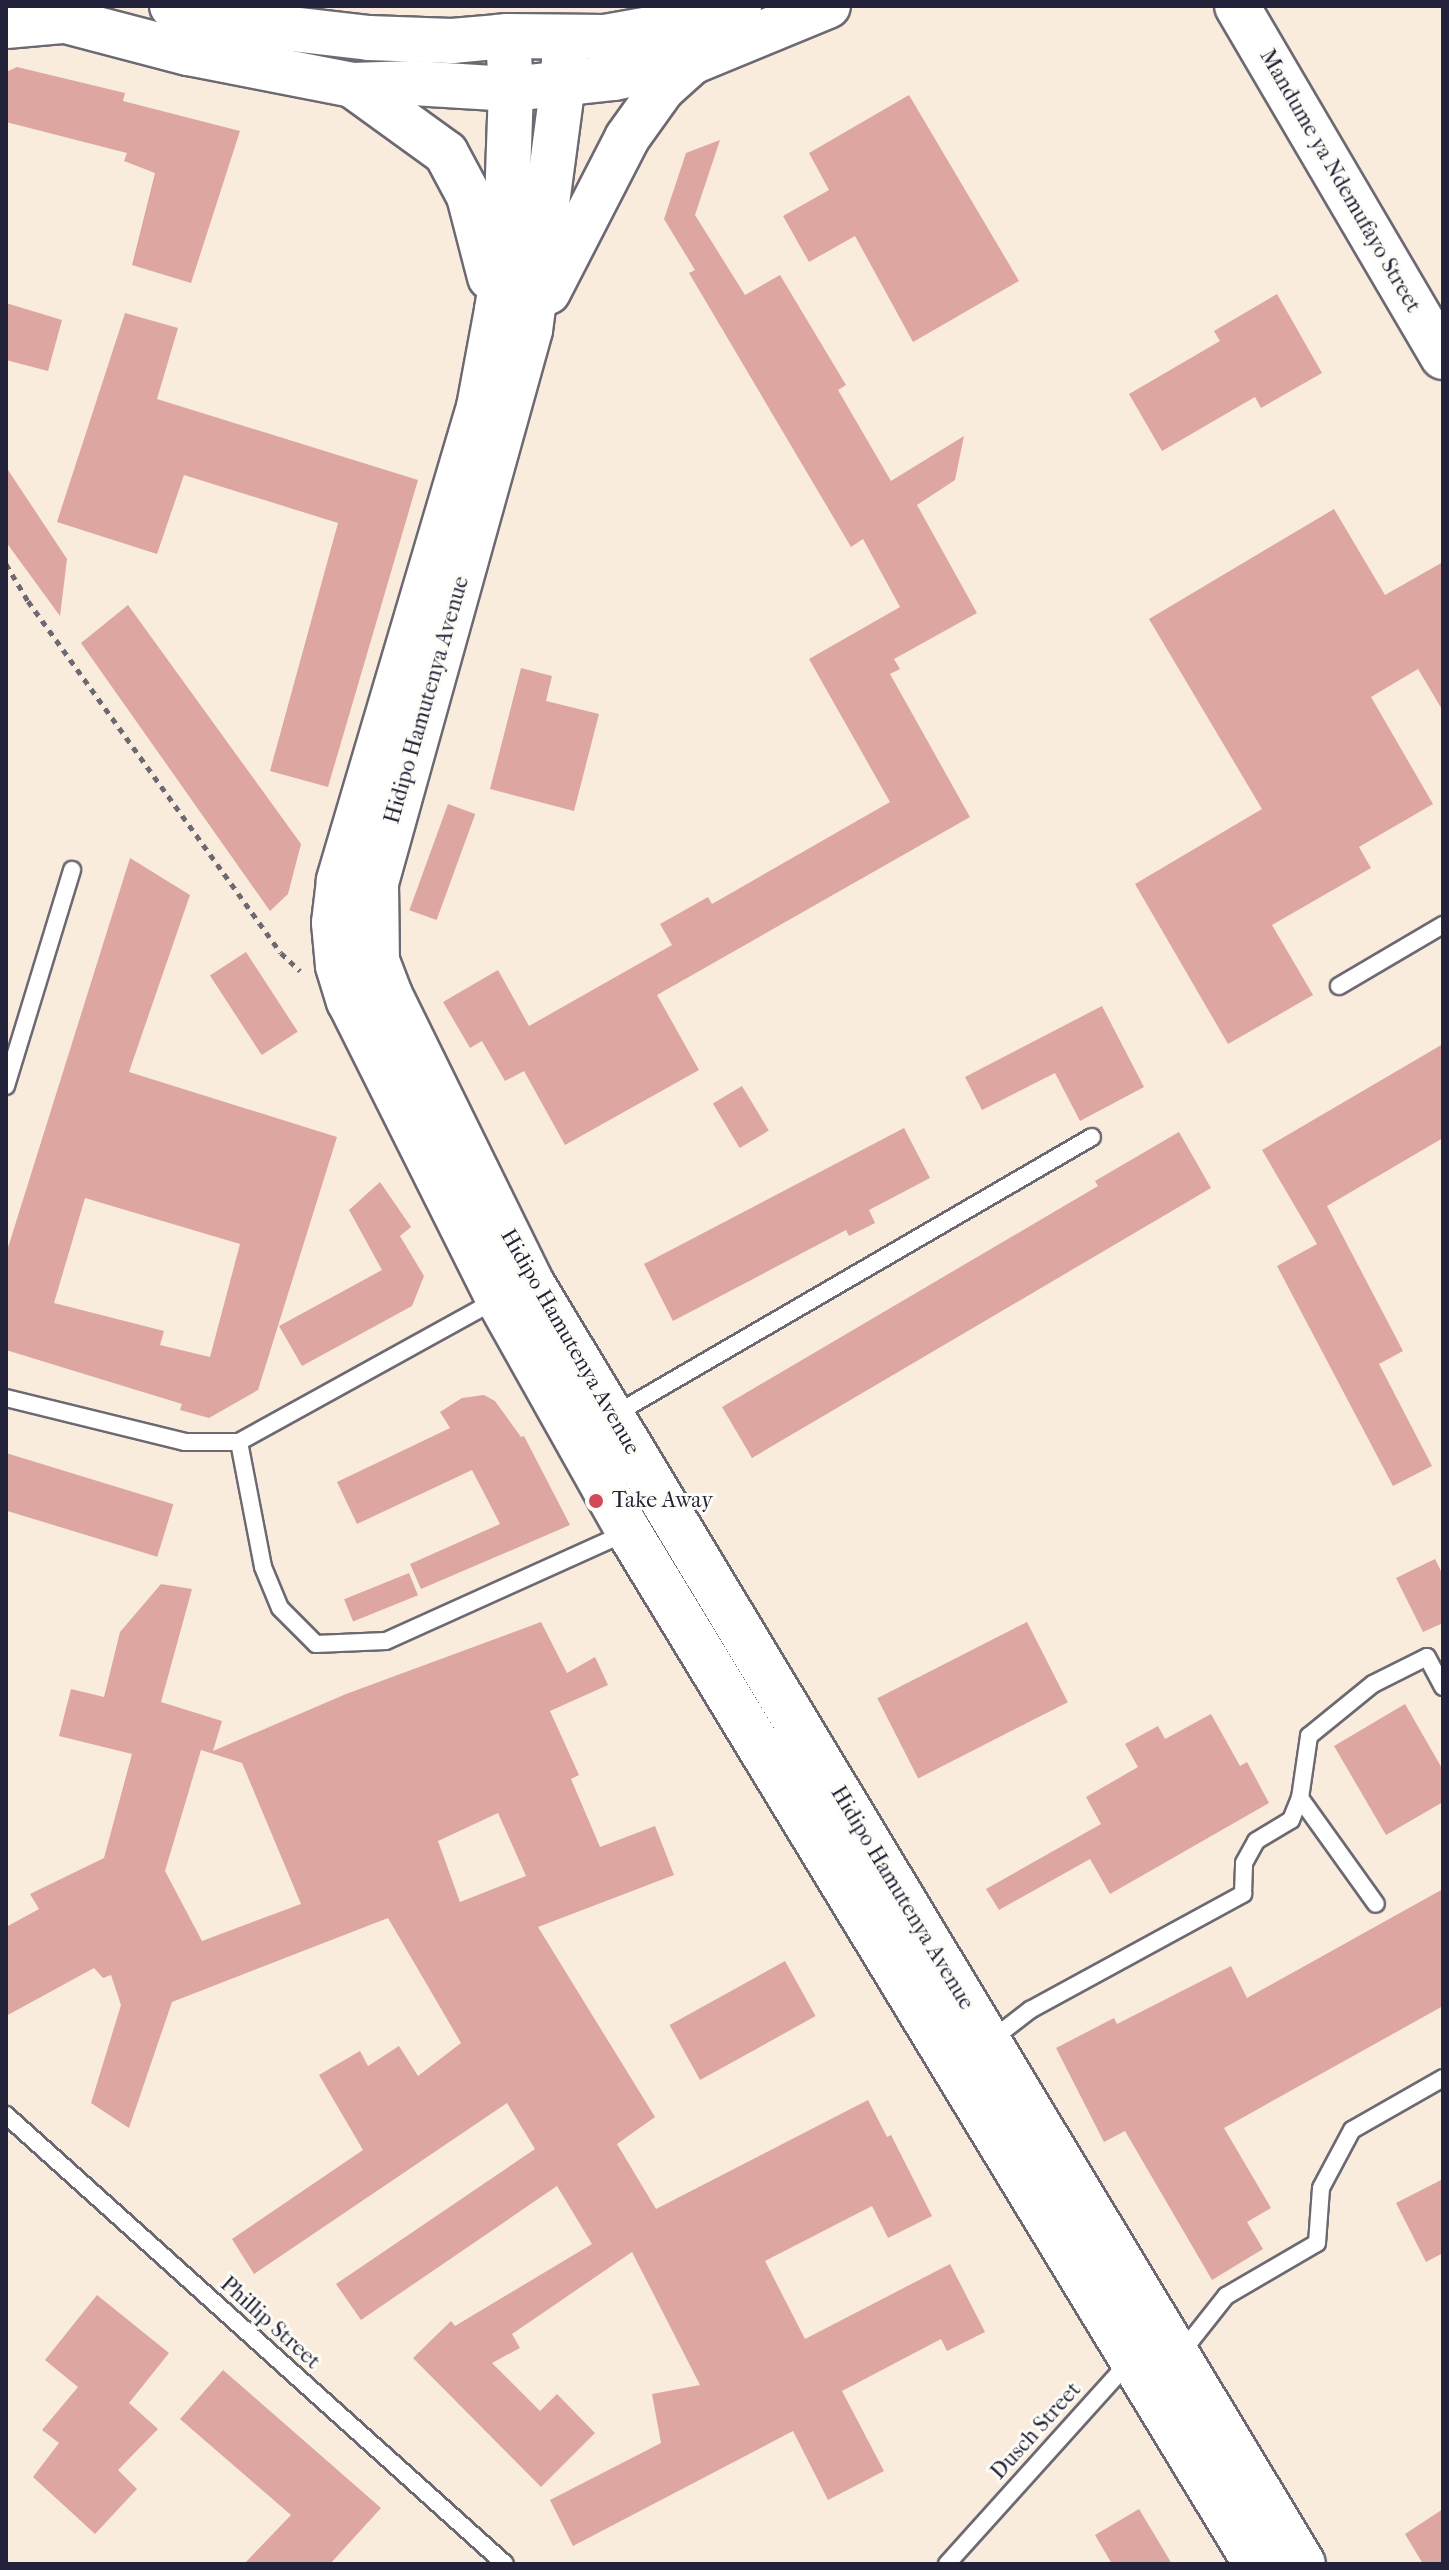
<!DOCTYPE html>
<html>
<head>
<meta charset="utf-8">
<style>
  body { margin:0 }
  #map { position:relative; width:1449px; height:2570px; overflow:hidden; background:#f9ecdc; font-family:"IM FELL French Canon",serif }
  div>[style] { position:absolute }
  .building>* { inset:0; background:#dda6a1; transform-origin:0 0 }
  .path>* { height:5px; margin-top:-2.5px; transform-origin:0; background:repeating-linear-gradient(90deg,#6d6973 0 6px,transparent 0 12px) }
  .roads { filter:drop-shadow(2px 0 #6d6973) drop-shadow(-2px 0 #6d6973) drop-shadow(0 2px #6d6973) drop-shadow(0 -2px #6d6973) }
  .lane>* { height:16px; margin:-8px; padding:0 8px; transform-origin:8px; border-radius:8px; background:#fff }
  .secondary>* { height:44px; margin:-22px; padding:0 22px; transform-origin:22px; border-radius:22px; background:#fff }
  .primary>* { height:44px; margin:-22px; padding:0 22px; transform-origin:22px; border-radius:22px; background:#fff }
  .dots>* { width:22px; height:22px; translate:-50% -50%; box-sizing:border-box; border:4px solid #fdfcf7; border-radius:50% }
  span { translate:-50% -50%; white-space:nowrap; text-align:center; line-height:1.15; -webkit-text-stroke:6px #fdfcf7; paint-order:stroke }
  .street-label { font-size:22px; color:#22223b }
  .poi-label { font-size:22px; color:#22223b }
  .left { translate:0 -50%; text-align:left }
  .frame { position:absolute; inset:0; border:8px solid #22223b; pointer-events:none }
</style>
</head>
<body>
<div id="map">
  <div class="building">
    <div style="clip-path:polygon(17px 67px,125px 93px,123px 101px,240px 131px,191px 283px,132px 265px,155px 173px,124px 161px,127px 153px,6px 122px,6px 72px)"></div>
    <div style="clip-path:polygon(909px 95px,1019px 281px,913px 342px,855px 236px,809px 262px,783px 216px,829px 190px,809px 153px)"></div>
    <div style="clip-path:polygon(720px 140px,695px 215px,745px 295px,780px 275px,846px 385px,838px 390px,891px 481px,964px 436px,955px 480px,917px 505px,977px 613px,894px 659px,900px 669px,890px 674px,970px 817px,657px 995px,699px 1070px,565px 1145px,524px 1071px,505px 1081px,482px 1041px,470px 1048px,443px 1002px,498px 970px,529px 1026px,672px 945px,660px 924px,708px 897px,712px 904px,890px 802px,809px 659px,900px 607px,863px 539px,851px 547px,689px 273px,695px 270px,664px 219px,686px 153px)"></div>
    <div style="clip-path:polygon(1277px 294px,1322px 373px,1261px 408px,1255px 397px,1162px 451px,1129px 394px,1220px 341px,1214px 331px)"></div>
    <div style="clip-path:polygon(6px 303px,62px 320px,48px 371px,6px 360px)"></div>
    <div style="clip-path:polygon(125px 313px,178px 328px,157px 399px,418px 480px,328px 787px,270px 771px,338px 523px,184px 475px,157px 554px,57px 522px)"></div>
    <div style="clip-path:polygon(6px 467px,67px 559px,60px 616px,6px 542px)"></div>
    <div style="clip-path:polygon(1334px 509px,1385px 595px,1443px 562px,1443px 711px,1418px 669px,1371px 697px,1433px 804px,1359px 847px,1371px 868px,1272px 925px,1313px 995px,1228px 1044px,1135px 884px,1262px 809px,1149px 619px)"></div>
    <div style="clip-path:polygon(128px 605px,301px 844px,288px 894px,270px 911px,81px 643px)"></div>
    <div style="clip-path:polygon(521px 668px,552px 676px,546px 701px,599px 714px,574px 811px,490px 789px)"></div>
    <div style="left:448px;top:804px;width:29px;height:113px;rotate:20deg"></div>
    <div style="clip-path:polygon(evenodd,130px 858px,190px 895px,129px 1072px,337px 1137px,258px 1390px,209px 1418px,180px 1410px,182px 1404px,6px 1350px,6px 1254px,130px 858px,85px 1198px,240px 1244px,210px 1357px,160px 1345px,164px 1331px,54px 1303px,85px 1198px)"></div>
    <div style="left:246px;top:952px;width:95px;height:43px;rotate:57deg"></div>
    <div style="clip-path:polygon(1102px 1006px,1144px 1087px,1080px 1121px,1055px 1073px,982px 1110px,965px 1077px)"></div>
    <div style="clip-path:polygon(1443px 1044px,1443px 1138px,1327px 1206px,1403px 1351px,1379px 1364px,1432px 1466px,1393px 1486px,1277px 1266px,1317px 1244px,1262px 1150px)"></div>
    <div style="left:742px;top:1086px;width:52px;height:34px;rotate:59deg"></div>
    <div style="clip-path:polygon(904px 1128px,930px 1178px,869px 1210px,875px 1223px,849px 1236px,846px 1230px,673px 1321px,644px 1264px)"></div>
    <div style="clip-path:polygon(1179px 1132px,1211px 1188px,752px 1458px,722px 1407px,1098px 1186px,1095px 1181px)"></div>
    <div style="clip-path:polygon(380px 1182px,411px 1227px,400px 1236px,424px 1276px,412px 1306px,302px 1366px,279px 1326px,382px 1270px,349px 1210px)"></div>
    <div style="clip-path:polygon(484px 1395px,495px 1401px,521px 1437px,524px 1436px,570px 1525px,421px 1589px,410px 1564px,500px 1524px,472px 1470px,357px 1524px,337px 1482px,450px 1428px,440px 1412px,462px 1398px)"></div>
    <div style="left:6px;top:1453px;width:175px;height:55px;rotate:17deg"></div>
    <div style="clip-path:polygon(1435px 1559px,1443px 1575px,1443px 1623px,1423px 1632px,1396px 1578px)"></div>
    <div style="left:409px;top:1573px;width:24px;height:70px;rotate:68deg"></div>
    <div style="clip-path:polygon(evenodd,161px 1584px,192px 1589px,161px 1702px,222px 1721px,213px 1751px,346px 1694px,541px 1622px,567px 1673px,595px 1657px,608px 1685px,550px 1711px,579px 1775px,571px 1779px,600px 1847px,655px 1826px,674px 1875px,538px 1927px,655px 2117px,617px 2144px,656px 2209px,868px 2100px,887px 2137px,891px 2135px,932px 2216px,888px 2238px,872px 2206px,765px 2261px,805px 2339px,950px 2264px,985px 2332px,947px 2351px,941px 2339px,842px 2391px,884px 2471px,828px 2500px,793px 2431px,573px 2546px,550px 2500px,661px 2443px,652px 2394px,700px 2385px,632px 2252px,512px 2334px,520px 2348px,492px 2363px,540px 2411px,557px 2394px,595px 2433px,541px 2487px,413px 2358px,451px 2321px,455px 2326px,592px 2244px,557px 2186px,361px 2320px,336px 2284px,535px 2149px,507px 2103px,254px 2274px,232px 2239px,363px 2150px,319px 2075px,360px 2051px,368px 2066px,399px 2046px,418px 2076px,461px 2043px,388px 1918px,172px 2002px,129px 2128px,91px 2103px,121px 2005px,111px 1975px,103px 1978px,94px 1968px,6px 2016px,6px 1927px,39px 1909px,30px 1894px,104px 1858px,132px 1754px,59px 1736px,71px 1689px,104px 1697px,120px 1632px,161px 1584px,201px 1750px,242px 1763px,301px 1904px,202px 1941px,165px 1871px,201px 1750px,161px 1584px,498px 1813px,526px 1876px,460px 1902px,438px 1841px,498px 1813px)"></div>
    <div style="left:1027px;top:1622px;width:90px;height:168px;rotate:63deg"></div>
    <div style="clip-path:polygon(1405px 1704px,1443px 1770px,1443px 1802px,1386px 1835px,1334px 1746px)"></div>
    <div style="clip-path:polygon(1211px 1714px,1240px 1766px,1247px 1762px,1269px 1803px,1110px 1894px,1090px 1859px,999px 1910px,986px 1889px,1101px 1824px,1086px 1797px,1138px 1767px,1125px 1744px,1158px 1726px,1165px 1739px)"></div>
    <div style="clip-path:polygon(1443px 1889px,1443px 2006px,1224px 2128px,1271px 2208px,1247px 2222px,1263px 2249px,1212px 2280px,1125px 2131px,1104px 2142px,1056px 2048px,1114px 2018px,1117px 2024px,1231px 1966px,1247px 1998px)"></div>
    <div style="left:785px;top:1961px;width:63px;height:132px;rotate:61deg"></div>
    <div style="clip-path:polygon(1443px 2179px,1443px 2253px,1426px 2262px,1396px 2203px)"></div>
    <div style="clip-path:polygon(97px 2295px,169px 2353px,129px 2403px,158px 2429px,118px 2470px,137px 2489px,95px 2534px,33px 2477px,59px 2443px,42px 2430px,78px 2387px,45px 2360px)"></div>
    <div style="clip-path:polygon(223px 2370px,381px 2508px,330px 2564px,244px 2564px,291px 2515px,180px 2419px)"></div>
    <div style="clip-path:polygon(1139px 2509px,1172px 2564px,1112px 2564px,1095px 2535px)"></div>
    <div style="clip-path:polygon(1443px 2509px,1443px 2564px,1423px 2564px,1405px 2534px)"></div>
  </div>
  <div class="path">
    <div style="left:6px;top:564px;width:43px;rotate:59.3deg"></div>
    <div style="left:28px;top:601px;width:433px;rotate:54.3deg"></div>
    <div style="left:281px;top:953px;width:26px;rotate:43deg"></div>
  </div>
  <div class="roads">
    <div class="lane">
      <div style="left:1339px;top:986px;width:121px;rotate:-30.4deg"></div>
      <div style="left:6px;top:1086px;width:226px;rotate:-73deg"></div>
      <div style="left:6px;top:1398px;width:184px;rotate:13.8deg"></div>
      <div style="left:185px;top:1442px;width:54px"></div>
      <div style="left:239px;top:1442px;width:296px;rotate:-28.9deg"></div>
      <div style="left:612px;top:1416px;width:555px;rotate:-30.17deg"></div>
      <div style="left:239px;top:1442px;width:127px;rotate:79.1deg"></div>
      <div style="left:263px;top:1567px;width:44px;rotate:67.5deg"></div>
      <div style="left:280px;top:1608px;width:51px;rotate:45deg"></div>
      <div style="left:316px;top:1644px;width:70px;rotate:-2.5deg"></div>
      <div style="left:386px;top:1641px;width:265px;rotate:-24.3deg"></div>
      <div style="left:1300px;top:1798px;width:130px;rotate:54.4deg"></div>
      <div style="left:990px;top:2041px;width:51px;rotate:-37.8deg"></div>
      <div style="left:1030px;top:2010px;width:243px;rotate:-28.6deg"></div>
      <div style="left:1243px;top:1894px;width:31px;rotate:-88deg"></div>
      <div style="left:1244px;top:1863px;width:25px;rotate:-61deg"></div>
      <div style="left:1256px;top:1841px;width:41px;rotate:-31deg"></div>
      <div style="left:1291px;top:1820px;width:24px;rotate:-68deg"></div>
      <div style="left:1300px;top:1798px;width:63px;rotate:-81.7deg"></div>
      <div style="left:1309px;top:1736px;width:82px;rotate:-39.1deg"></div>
      <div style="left:1373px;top:1684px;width:60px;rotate:-26.6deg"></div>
      <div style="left:1427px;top:1657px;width:34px;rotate:62deg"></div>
      <div style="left:6px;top:2115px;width:671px;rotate:41.98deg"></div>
      <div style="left:1181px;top:2353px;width:73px;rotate:-51.7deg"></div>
      <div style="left:1226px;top:2296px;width:105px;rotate:-30.2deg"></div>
      <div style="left:1317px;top:2243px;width:55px;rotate:-85.8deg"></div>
      <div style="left:1321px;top:2188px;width:66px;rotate:-61.9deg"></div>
      <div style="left:1352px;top:2130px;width:105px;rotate:-29.7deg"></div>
      <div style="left:947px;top:2564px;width:275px;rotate:-48deg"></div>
    </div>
    <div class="secondary">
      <div style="left:172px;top:6px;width:87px;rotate:12.6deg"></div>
      <div style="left:257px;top:25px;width:113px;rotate:6.6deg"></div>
      <div style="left:369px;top:38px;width:83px;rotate:2.1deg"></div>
      <div style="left:452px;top:41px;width:56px;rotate:-5.1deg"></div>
      <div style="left:508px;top:36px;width:97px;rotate:0.6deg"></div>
      <div style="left:605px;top:37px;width:46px;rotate:-10.1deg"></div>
      <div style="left:650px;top:29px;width:92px;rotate:-14.5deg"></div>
      <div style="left:1237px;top:6px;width:407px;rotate:59.6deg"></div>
      <div style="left:24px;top:10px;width:170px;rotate:14.7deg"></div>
      <div style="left:188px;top:53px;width:167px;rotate:11deg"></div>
      <div style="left:352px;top:85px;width:61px;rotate:-1.9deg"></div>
      <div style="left:413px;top:83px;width:98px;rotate:3.5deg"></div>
      <div style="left:511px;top:89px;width:104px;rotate:-6.1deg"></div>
      <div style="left:614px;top:78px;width:80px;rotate:-11.6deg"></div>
      <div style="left:692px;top:62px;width:147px;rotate:-22.4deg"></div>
      <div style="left:508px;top:36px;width:53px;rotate:86.8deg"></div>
      <div style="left:511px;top:89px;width:172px;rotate:92deg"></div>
      <div style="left:505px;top:261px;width:50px;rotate:99.3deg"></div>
      <div style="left:497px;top:310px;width:99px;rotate:100.5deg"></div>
      <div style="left:479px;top:407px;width:494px;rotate:106.5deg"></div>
      <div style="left:339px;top:881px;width:42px;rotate:96.8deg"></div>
      <div style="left:334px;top:923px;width:43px;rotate:84.7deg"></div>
      <div style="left:338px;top:966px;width:37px;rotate:73deg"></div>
      <div style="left:349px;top:1001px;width:333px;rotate:63.4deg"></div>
      <div style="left:498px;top:1299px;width:267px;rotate:60.7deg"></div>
      <div style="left:629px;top:1532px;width:1208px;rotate:58.72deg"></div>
      <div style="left:565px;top:37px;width:46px;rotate:92.5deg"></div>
      <div style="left:563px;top:83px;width:249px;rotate:97.6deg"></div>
      <div style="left:530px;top:330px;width:574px;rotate:105.56deg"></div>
      <div style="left:376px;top:883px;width:78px;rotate:89.3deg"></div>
      <div style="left:377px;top:961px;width:36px;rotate:69deg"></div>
      <div style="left:390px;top:995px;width:320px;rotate:63.8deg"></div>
      <div style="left:531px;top:1282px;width:1496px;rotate:58.94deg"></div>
      <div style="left:352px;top:85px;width:116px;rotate:35.9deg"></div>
      <div style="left:446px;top:153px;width:49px;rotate:61.9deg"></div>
      <div style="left:469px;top:196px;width:84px;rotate:75.5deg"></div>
      <div style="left:548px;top:292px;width:173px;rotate:-62.8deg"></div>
      <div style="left:627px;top:138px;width:60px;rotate:-54.5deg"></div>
      <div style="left:662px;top:89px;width:40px;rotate:-42deg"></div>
    </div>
    <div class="primary">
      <div style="left:6px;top:26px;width:56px;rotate:-5.1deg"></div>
    </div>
  </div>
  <div class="dots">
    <div style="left:596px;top:1501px;background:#d1495b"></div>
  </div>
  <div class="street-label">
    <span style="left:1340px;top:181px;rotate:60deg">Mandume ya Ndemufayo Street</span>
    <span style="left:427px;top:700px;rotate:-74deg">Hidipo Hamutenya Avenue</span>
    <span style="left:570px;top:1342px;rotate:60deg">Hidipo Hamutenya Avenue</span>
    <span style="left:902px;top:1898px;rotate:59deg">Hidipo Hamutenya Avenue</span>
    <span style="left:270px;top:2323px;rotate:42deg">Phillip Street</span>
    <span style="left:1036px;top:2431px;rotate:-48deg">Dusch Street</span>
  </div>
  <div class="poi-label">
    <span class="left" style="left:612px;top:1501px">Take Away</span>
  </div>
  <div class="frame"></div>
</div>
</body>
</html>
